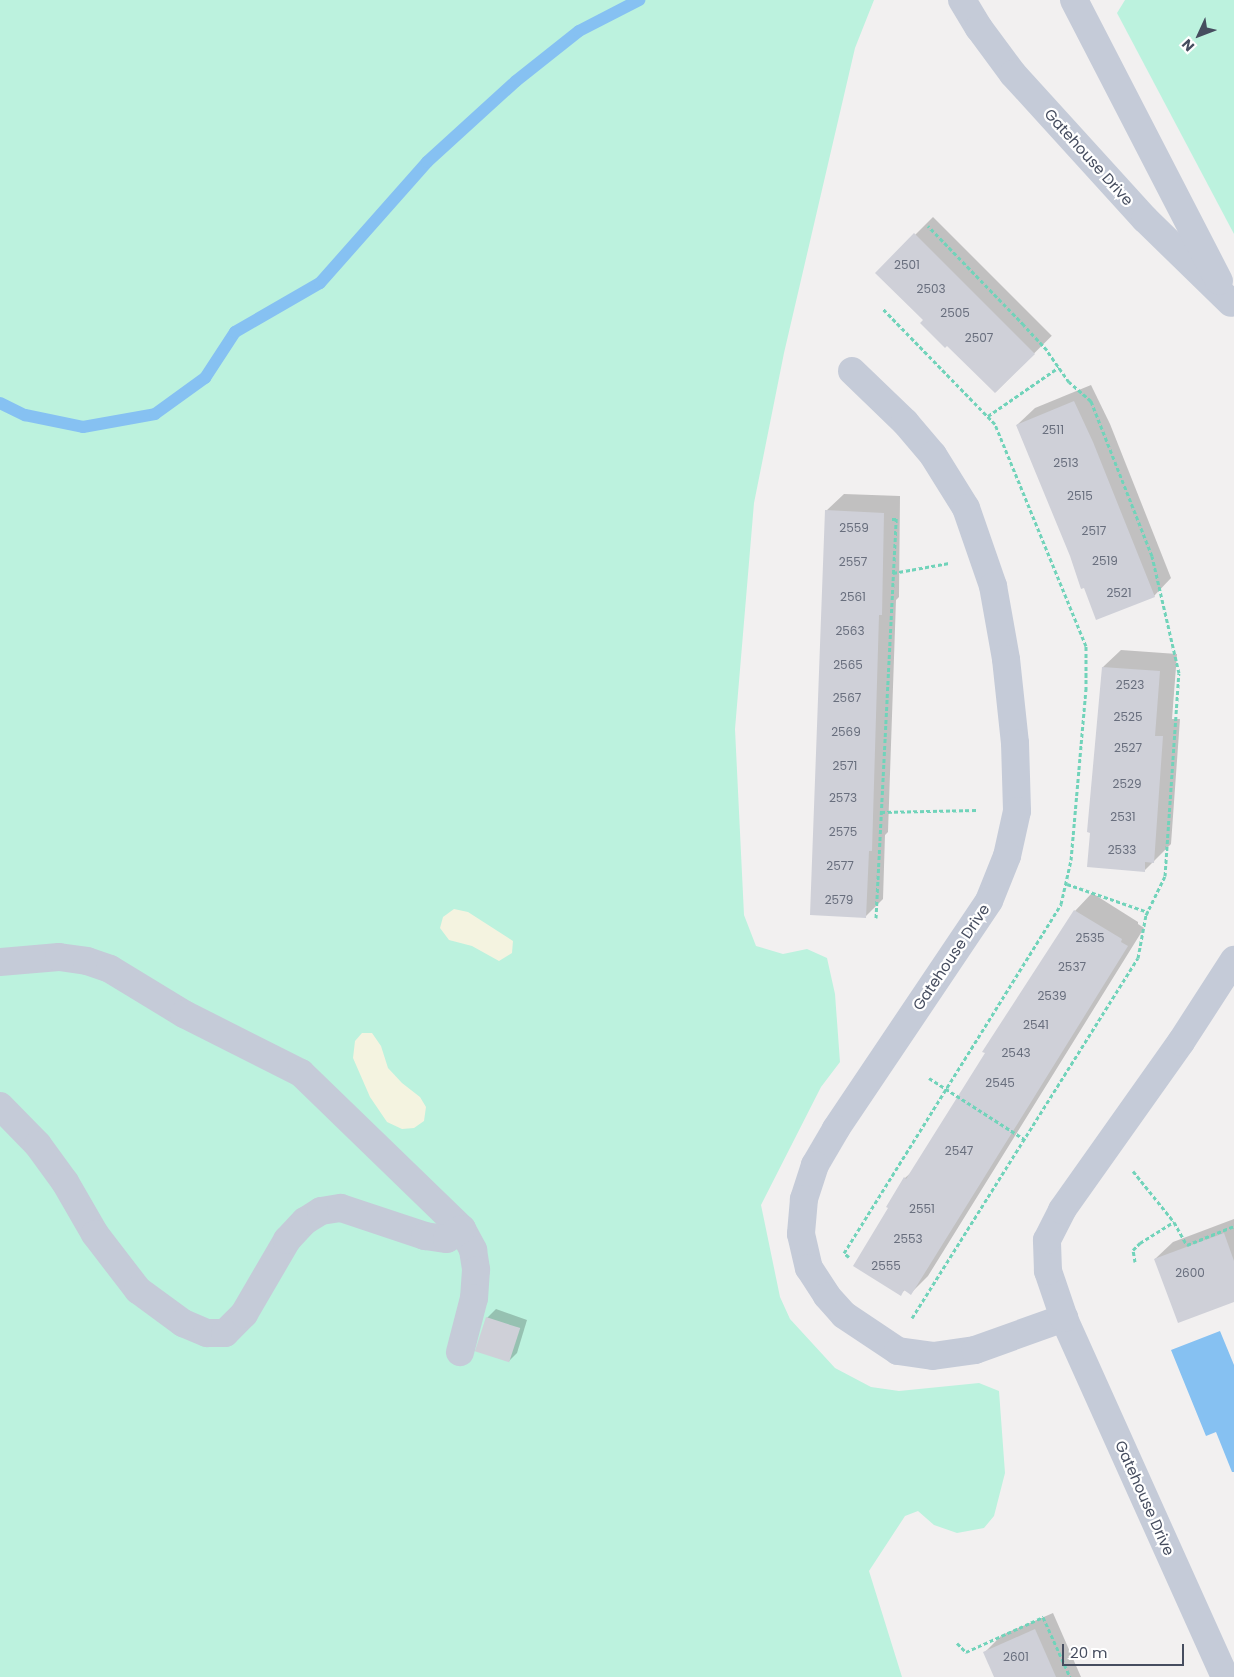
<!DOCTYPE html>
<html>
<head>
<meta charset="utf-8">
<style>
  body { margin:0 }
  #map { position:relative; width:1234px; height:1677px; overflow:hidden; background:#f2f0f0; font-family:Poppins,sans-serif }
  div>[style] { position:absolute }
  .green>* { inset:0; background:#bcf2de }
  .sand>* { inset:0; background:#f4f3e0 }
  .water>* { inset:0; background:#86c1f2 }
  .shadow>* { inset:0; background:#0003; transform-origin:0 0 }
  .stream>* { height:12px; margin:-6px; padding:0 6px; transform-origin:6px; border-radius:6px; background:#86c1f2 }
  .building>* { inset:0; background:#cfd0d8; transform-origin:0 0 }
  .path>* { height:3px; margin-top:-1.5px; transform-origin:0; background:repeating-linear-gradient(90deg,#71d3ba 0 4px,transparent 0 6.5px) }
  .minor>* { height:28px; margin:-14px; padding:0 14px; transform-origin:14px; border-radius:14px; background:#c5cbd8 }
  span { translate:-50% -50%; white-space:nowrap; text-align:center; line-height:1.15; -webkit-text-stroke:4.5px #fff; paint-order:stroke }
  .number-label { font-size:12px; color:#686e7d }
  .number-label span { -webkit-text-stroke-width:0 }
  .street-label { font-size:15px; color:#464d5f }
  .north { position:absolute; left:1174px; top:10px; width:50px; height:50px; -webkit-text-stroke:4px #fff; paint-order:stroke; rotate:227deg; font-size:14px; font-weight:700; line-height:20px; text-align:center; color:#464d5f }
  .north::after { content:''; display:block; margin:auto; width:18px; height:22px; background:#464d5f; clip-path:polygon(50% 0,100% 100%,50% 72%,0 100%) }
  .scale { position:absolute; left:1062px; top:1644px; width:122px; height:22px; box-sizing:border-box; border:2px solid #464d5f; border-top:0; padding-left:6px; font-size:15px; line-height:18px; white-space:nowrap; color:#464d5f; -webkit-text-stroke:4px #fff; paint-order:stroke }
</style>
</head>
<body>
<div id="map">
  <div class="green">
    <div style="clip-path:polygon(0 0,874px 0,855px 48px,784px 353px,754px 503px,735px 729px,744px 915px,756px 946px,783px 954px,807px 949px,827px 958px,835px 994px,840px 1062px,821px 1087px,761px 1205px,780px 1297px,790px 1319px,835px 1368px,871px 1387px,899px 1391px,979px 1383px,999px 1391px,1005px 1473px,994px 1516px,984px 1528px,957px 1533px,934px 1525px,918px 1511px,905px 1516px,869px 1571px,902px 1677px,0 1677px)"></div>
    <div style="clip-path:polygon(1125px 0,1234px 0,1234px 234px,1117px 13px)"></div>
  </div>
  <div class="sand">
    <div style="clip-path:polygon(454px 909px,468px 912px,513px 941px,512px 953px,499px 961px,472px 946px,449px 940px,440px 928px,443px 917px)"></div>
    <div style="clip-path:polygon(362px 1033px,372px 1033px,381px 1046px,388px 1068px,402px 1083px,420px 1097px,426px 1107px,424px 1121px,414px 1128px,402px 1129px,387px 1122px,370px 1097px,353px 1058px,355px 1041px)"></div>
  </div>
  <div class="water">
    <div style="clip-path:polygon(1220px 1331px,1234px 1365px,1234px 1472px,1232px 1472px,1216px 1432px,1206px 1436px,1171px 1350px)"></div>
  </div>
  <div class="shadow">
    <div style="left:933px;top:217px;width:168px;height:79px;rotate:45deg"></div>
    <div style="clip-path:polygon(1091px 385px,1110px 424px,1171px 578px,1154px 596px,1071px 556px,1017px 425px,1035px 408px)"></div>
    <div style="clip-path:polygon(844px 494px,900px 496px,899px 597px,896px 600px,888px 832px,885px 835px,883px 899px,866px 916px,826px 511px)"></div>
    <div style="clip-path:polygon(1121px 650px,1177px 654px,1172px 719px,1180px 719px,1171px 844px,1144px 871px,1103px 667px)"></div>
    <div style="clip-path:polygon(1092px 893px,1138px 922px,1138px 924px,1144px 928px,928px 1276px,911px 1293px,905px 1290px,900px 1294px,890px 1208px,905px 1178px,914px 1170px,1075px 911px)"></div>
    <div style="clip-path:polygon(1234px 1219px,1234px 1301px,1155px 1259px,1173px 1242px)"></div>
    <div style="clip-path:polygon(496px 1309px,527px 1320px,517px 1353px,509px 1361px,487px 1318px)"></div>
    <div style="clip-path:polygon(1053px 1613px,1081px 1677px,996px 1677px,985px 1652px,1002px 1635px)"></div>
  </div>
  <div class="stream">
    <div style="left:0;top:403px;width:28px;rotate:26deg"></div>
    <div style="left:25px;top:415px;width:59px;rotate:11.7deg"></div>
    <div style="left:83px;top:427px;width:73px;rotate:-10.2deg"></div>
    <div style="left:155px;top:414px;width:62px;rotate:-35.8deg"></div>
    <div style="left:205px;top:378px;width:55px;rotate:-56.9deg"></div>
    <div style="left:235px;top:332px;width:98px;rotate:-30deg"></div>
    <div style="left:320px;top:283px;width:162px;rotate:-48.5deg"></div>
    <div style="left:427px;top:162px;width:120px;rotate:-42.3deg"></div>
    <div style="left:516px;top:81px;width:80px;rotate:-38.4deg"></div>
    <div style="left:579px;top:31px;width:68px;rotate:-27.3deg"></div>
  </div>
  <div class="building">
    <div style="clip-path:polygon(914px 233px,1035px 354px,995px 393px,947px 346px,945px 348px,920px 323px,923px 320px,875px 273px)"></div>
    <div style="clip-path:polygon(1074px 401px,1093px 442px,1155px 597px,1096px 620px,1084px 588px,1081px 589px,1070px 556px,1016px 425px)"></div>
    <div style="clip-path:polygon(825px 510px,884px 513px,882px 615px,879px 615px,872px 851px,869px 851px,866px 918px,810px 915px)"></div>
    <div style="clip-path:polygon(1102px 667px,1160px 671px,1155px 736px,1163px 736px,1154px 863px,1145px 862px,1145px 872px,1087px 867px,1090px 833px,1087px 832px)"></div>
    <div style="clip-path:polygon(1074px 910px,1122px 939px,1121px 942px,1128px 946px,911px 1295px,904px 1290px,901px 1296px,853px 1266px,888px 1208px,886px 1207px,904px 1177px,906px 1179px,985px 1053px,982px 1052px)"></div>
    <div style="clip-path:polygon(1224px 1233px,1234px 1261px,1234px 1302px,1178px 1323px,1154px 1259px)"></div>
    <div style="left:486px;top:1317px;width:36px;height:36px;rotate:18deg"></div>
    <div style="clip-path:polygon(1035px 1629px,1056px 1677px,994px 1677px,983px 1652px)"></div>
  </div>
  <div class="path">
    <div style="left:988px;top:416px;width:86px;rotate:-34.6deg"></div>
    <div style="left:893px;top:573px;width:57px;rotate:-10.1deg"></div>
    <div style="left:881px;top:812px;width:96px;rotate:-1.2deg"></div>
    <div style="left:1067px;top:884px;width:86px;rotate:19.1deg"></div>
    <div style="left:876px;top:918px;width:400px;rotate:-87.1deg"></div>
    <div style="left:896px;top:519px;width:7px;rotate:180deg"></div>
    <div style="left:929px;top:1078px;width:113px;rotate:32.7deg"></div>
    <div style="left:1133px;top:1171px;width:65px;rotate:51.2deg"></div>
    <div style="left:1174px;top:1222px;width:26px;rotate:61deg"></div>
    <div style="left:1187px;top:1245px;width:51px;rotate:-22deg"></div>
    <div style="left:849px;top:1257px;width:6px;rotate:-141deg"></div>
    <div style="left:844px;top:1253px;width:411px;rotate:-58.1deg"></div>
    <div style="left:1061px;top:904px;width:45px;rotate:-77.2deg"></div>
    <div style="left:1071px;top:860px;width:171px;rotate:-85deg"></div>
    <div style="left:1086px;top:690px;width:44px;rotate:-90deg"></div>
    <div style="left:1086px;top:646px;width:240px;rotate:-112.3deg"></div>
    <div style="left:995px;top:424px;width:162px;rotate:-134.2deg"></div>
    <div style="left:1135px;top:1262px;width:12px;rotate:-99deg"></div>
    <div style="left:1133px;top:1250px;width:10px;rotate:-45deg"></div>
    <div style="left:1140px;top:1243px;width:40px;rotate:-32deg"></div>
    <div style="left:912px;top:1318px;width:425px;rotate:-57.9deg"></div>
    <div style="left:1138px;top:958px;width:44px;rotate:-79.5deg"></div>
    <div style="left:1146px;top:915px;width:43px;rotate:-64deg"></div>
    <div style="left:1165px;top:876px;width:203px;rotate:-86.1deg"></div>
    <div style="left:1179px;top:673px;width:120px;rotate:-103deg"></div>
    <div style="left:1152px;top:556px;width:167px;rotate:-111.5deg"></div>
    <div style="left:1091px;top:401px;width:29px;rotate:-139deg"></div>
    <div style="left:1069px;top:382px;width:39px;rotate:-125deg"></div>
    <div style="left:1047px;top:350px;width:34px;rotate:-133deg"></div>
    <div style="left:1024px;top:325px;width:138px;rotate:-134.1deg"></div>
    <div style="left:957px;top:1643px;width:13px;rotate:45deg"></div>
    <div style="left:966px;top:1652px;width:85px;rotate:-24.4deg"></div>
    <div style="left:1043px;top:1617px;width:66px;rotate:65.8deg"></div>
  </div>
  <div class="minor">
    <div style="left:962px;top:0;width:33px;rotate:59deg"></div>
    <div style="left:979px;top:28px;width:57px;rotate:53.5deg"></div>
    <div style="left:1013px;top:74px;width:196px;rotate:47.7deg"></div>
    <div style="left:1145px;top:219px;width:120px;rotate:44.3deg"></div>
    <div style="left:1074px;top:0;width:316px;rotate:62.7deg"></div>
    <div style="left:852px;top:371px;width:74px;rotate:43.9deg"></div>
    <div style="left:905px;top:422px;width:43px;rotate:49.7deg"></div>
    <div style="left:933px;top:455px;width:62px;rotate:58.1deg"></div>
    <div style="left:966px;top:508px;width:83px;rotate:70.9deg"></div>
    <div style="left:993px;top:586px;width:74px;rotate:79.9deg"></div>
    <div style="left:1006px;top:659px;width:84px;rotate:83.9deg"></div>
    <div style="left:1015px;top:743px;width:68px;rotate:88.3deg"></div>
    <div style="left:1017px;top:811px;width:46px;rotate:102.5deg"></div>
    <div style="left:1007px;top:856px;width:48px;rotate:111.8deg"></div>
    <div style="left:989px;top:901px;width:275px;rotate:123.9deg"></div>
    <div style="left:836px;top:1129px;width:42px;rotate:120.3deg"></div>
    <div style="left:815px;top:1165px;width:36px;rotate:108deg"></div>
    <div style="left:804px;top:1199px;width:35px;rotate:95deg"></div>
    <div style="left:801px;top:1234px;width:35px;rotate:77deg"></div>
    <div style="left:809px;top:1268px;width:33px;rotate:57deg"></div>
    <div style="left:827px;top:1296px;width:25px;rotate:48deg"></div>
    <div style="left:844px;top:1315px;width:65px;rotate:33.7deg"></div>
    <div style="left:898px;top:1351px;width:35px;rotate:8deg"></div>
    <div style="left:933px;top:1356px;width:42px;rotate:-8.1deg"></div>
    <div style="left:975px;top:1350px;width:95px;rotate:-19.8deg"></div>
    <div style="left:0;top:962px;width:59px;rotate:-4.8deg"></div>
    <div style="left:59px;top:957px;width:28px;rotate:8deg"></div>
    <div style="left:87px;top:961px;width:24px;rotate:19deg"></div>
    <div style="left:110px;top:969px;width:87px;rotate:31.3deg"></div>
    <div style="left:184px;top:1014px;width:131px;rotate:26.8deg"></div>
    <div style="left:301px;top:1073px;width:224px;rotate:44.1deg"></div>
    <div style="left:462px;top:1229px;width:24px;rotate:62deg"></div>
    <div style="left:473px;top:1250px;width:20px;rotate:81deg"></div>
    <div style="left:476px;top:1270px;width:28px;rotate:94deg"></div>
    <div style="left:474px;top:1298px;width:56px;rotate:104.5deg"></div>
    <div style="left:0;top:1106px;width:54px;rotate:45.7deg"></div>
    <div style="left:38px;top:1145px;width:46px;rotate:53.9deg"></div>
    <div style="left:65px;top:1182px;width:60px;rotate:60deg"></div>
    <div style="left:95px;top:1234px;width:71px;rotate:52.5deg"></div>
    <div style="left:138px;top:1290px;width:56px;rotate:36.3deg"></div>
    <div style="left:183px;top:1323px;width:26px;rotate:23deg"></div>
    <div style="left:207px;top:1333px;width:18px"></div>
    <div style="left:225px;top:1333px;width:27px;rotate:-45deg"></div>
    <div style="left:244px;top:1314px;width:86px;rotate:-59.8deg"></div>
    <div style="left:287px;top:1240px;width:26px;rotate:-47deg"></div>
    <div style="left:305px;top:1221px;width:19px;rotate:-32deg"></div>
    <div style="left:321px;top:1211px;width:20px;rotate:-9deg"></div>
    <div style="left:341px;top:1208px;width:89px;rotate:18.4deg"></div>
    <div style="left:425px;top:1236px;width:22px;rotate:8deg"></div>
    <div style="left:447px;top:1239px;width:18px;rotate:-34deg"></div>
    <div style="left:1225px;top:1677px;width:393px;rotate:-114.2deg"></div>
    <div style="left:1064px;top:1318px;width:50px;rotate:-108.8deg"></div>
    <div style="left:1048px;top:1271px;width:31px;rotate:-92deg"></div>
    <div style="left:1047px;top:1240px;width:34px;rotate:-63deg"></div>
    <div style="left:1062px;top:1210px;width:206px;rotate:-54.7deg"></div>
    <div style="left:1181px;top:1042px;width:98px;rotate:-57.1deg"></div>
  </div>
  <div class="number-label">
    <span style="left:907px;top:265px">2501</span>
    <span style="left:931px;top:289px">2503</span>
    <span style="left:955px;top:313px">2505</span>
    <span style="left:979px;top:338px">2507</span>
    <span style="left:1053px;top:430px">2511</span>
    <span style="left:1066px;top:463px">2513</span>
    <span style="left:1080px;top:496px">2515</span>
    <span style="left:854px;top:528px">2559</span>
    <span style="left:1094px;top:531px">2517</span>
    <span style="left:1105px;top:561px">2519</span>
    <span style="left:853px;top:562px">2557</span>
    <span style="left:1119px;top:593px">2521</span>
    <span style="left:853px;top:597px">2561</span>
    <span style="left:850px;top:631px">2563</span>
    <span style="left:848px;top:665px">2565</span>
    <span style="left:1130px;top:685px">2523</span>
    <span style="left:847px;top:698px">2567</span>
    <span style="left:1128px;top:717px">2525</span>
    <span style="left:846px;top:732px">2569</span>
    <span style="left:1128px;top:748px">2527</span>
    <span style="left:845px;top:766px">2571</span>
    <span style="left:1127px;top:784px">2529</span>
    <span style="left:843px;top:798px">2573</span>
    <span style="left:1123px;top:817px">2531</span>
    <span style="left:843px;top:832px">2575</span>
    <span style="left:1122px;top:850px">2533</span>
    <span style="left:840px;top:866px">2577</span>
    <span style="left:839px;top:900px">2579</span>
    <span style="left:1090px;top:938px">2535</span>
    <span style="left:1072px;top:967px">2537</span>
    <span style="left:1052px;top:996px">2539</span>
    <span style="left:1036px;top:1025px">2541</span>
    <span style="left:1016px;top:1053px">2543</span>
    <span style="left:1000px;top:1083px">2545</span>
    <span style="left:959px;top:1151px">2547</span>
    <span style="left:922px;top:1209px">2551</span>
    <span style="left:908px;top:1239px">2553</span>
    <span style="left:886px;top:1266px">2555</span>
    <span style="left:1190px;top:1273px">2600</span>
    <span style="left:1016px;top:1657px">2601</span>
  </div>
  <div class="street-label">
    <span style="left:1089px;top:157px;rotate:48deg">Gatehouse Drive</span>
    <span style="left:951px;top:957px;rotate:-56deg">Gatehouse Drive</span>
    <span style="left:1145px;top:1498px;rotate:66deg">Gatehouse Drive</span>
  </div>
  <div class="north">N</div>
  <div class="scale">20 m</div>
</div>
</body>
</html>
